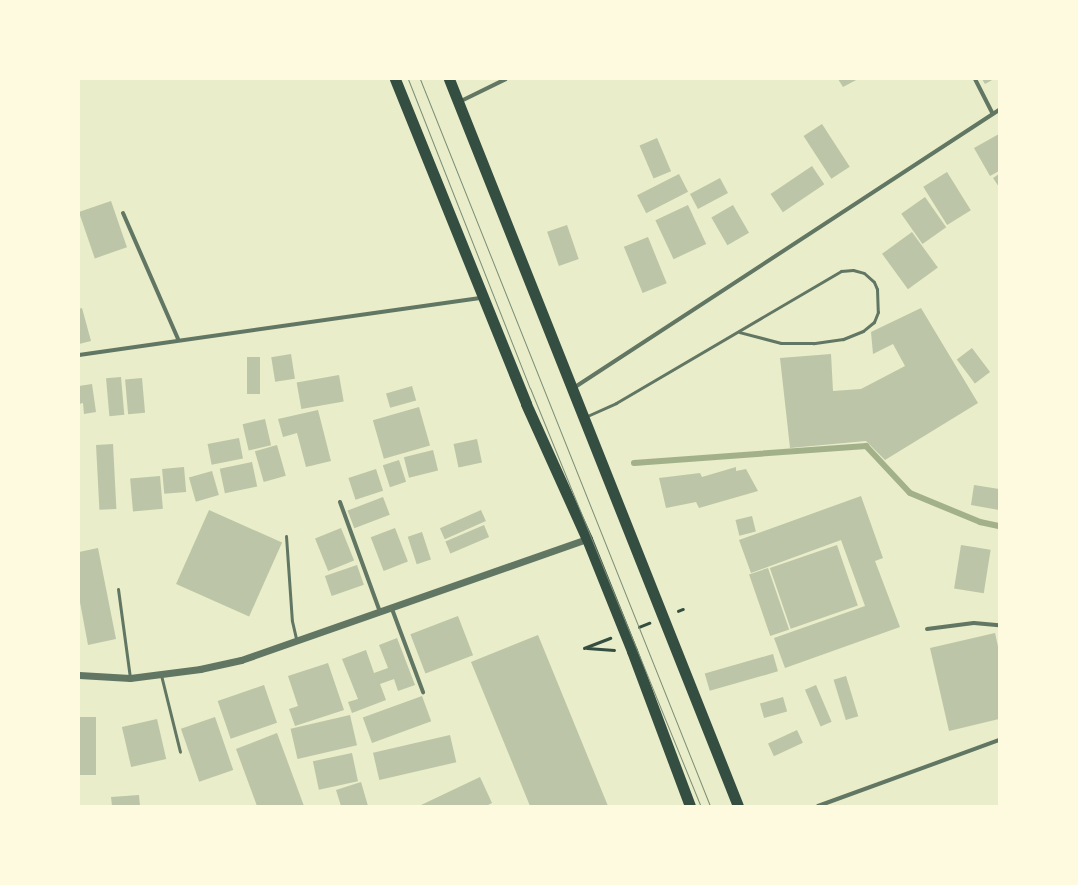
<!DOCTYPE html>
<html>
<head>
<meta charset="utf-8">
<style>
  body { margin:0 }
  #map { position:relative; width:1078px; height:885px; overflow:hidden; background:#e9edc9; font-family:"Sofia Sans Condensed",sans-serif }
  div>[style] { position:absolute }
  .stream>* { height:6px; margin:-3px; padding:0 3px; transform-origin:3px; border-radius:3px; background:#a3b18a }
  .building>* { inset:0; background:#bcc5a7; transform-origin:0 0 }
  .path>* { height:2.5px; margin:-1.25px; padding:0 1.25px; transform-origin:1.25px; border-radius:1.25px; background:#344e41 }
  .service>* { height:3px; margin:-1.5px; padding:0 1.5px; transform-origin:1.5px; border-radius:1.5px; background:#617663 }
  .minor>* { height:4px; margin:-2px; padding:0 2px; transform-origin:2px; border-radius:2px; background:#617663 }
  .tertiary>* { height:7px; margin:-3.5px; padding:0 3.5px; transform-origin:3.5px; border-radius:3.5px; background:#617663 }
  .trunk>* { height:11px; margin:-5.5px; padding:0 5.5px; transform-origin:5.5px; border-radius:5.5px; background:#344e41 }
  .tram>* { height:1px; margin:-0.5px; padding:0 0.5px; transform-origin:0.5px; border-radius:0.5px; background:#7c8e77 }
  span { translate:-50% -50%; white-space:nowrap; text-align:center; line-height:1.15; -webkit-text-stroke:3px #fefae0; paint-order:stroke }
  .frame { position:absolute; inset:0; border:80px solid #fefae0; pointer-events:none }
</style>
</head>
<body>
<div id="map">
  <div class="stream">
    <div style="left:634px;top:463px;width:233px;rotate:-4.2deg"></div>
    <div style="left:866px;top:446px;width:64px;rotate:46.9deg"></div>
    <div style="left:910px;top:493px;width:76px;rotate:22.5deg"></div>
    <div style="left:980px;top:522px;width:19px;rotate:12deg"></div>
  </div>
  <div class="building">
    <div style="clip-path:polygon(838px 79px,858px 79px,843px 87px)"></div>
    <div style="clip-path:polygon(982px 79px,994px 79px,985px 84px)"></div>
    <div style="left:822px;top:124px;width:51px;height:22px;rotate:57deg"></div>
    <div style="clip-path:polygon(999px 134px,999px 171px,990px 176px,974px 148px)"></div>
    <div style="left:657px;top:138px;width:36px;height:19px;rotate:67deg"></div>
    <div style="left:812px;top:166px;width:22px;height:50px;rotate:56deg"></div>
    <div style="left:947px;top:172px;width:45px;height:28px;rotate:58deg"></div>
    <div style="left:679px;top:174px;width:20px;height:47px;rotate:63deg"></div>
    <div style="clip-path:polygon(999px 174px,999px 187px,993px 178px)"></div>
    <div style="left:720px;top:178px;width:17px;height:34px;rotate:62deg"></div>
    <div style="left:925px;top:197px;width:37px;height:29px;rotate:55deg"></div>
    <div style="left:111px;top:201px;width:49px;height:34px;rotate:71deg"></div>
    <div style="left:688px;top:205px;width:43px;height:36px;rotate:65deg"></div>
    <div style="left:733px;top:205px;width:32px;height:25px;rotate:60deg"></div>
    <div style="left:567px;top:225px;width:36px;height:21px;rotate:71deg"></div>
    <div style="left:912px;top:232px;width:44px;height:37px;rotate:54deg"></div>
    <div style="left:648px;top:237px;width:50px;height:26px;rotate:68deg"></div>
    <div style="clip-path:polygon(82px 308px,91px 341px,79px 344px,79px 309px)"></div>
    <div style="clip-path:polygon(921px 308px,978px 403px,885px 460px,866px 441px,790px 448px,780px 358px,831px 354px,833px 391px,861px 389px,905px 366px,893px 344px,873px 354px,871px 332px)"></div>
    <div style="left:972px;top:348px;width:30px;height:19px;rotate:53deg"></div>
    <div style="left:291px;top:354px;width:25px;height:20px;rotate:81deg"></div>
    <div style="left:247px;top:357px;width:13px;height:37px"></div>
    <div style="left:339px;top:375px;width:27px;height:43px;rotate:80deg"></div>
    <div style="left:121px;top:377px;width:38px;height:15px;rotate:85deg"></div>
    <div style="left:142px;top:378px;width:35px;height:17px;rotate:85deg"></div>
    <div style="clip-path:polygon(92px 384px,96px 412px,84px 414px,83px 403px,79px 404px,79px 386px)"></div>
    <div style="left:412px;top:386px;width:15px;height:27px;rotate:74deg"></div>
    <div style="left:419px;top:407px;width:40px;height:48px;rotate:74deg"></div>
    <div style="clip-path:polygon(318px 410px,331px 461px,306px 467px,297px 433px,283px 437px,278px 419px)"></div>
    <div style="left:265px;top:419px;width:27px;height:23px;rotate:77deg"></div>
    <div style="left:239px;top:438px;width:21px;height:32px;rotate:79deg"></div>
    <div style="left:477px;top:439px;width:24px;height:24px;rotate:78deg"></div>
    <div style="left:113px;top:444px;width:65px;height:17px;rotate:87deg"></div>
    <div style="left:277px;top:445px;width:32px;height:23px;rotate:74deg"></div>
    <div style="left:433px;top:450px;width:21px;height:30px;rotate:76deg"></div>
    <div style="left:399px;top:460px;width:23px;height:17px;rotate:72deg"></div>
    <div style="left:252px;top:462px;width:25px;height:33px;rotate:78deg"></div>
    <div style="left:184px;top:467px;width:25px;height:22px;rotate:85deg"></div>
    <div style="clip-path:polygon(736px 467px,736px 471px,746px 469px,758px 491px,699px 508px,696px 502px,666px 508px,659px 478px,700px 473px,702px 477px)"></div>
    <div style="left:376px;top:469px;width:23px;height:29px;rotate:72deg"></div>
    <div style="left:212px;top:471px;width:25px;height:24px;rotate:74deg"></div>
    <div style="left:160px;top:476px;width:33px;height:30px;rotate:85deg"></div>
    <div style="clip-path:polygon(974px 485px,999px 489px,999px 510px,971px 505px)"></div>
    <div style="clip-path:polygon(861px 496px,883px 558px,875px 561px,900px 627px,785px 668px,774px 638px,865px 606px,841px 540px,751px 573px,739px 540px)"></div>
    <div style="left:383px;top:497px;width:19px;height:38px;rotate:69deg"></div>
    <div style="left:209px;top:510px;width:80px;height:81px;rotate:24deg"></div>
    <div style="left:481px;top:510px;width:12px;height:45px;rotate:66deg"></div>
    <div style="left:752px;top:516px;width:16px;height:17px;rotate:76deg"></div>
    <div style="left:484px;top:525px;width:13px;height:42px;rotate:67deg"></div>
    <div style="left:341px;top:528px;width:35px;height:28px;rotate:68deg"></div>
    <div style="left:395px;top:528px;width:36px;height:26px;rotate:69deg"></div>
    <div style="left:422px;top:532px;width:29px;height:15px;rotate:72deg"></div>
    <div style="left:837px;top:545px;width:64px;height:71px;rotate:71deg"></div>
    <div style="left:961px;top:545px;width:30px;height:44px;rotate:9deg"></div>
    <div style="clip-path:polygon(98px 548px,116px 639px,88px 645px,79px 597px,79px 552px)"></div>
    <div style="left:357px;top:565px;width:21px;height:34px;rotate:71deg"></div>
    <div style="left:768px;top:568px;width:65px;height:20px;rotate:71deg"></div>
    <div style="left:458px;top:616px;width:42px;height:51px;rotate:69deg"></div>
    <div style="clip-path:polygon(995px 633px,999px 651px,999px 719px,949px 731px,930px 648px)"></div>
    <div style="clip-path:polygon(538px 635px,608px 806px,530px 806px,471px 662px)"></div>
    <div style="clip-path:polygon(397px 638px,415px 685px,398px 691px,394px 679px,380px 684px,386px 700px,352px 713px,348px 702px,358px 699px,342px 659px,366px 650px,374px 673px,388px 668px,379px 645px)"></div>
    <div style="left:773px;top:654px;width:18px;height:71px;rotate:74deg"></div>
    <div style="clip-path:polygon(328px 663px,344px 710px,295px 726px,289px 709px,298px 706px,288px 676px)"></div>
    <div style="left:846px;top:676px;width:42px;height:13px;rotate:73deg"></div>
    <div style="left:264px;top:685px;width:40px;height:49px;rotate:71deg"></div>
    <div style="left:816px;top:685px;width:40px;height:12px;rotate:67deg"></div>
    <div style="left:422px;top:696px;width:27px;height:63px;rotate:70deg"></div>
    <div style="left:783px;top:697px;width:15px;height:24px;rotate:74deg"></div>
    <div style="left:350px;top:715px;width:31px;height:61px;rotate:77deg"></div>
    <div style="left:79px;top:717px;width:17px;height:58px"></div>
    <div style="left:215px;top:717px;width:56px;height:36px;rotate:71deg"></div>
    <div style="left:157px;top:719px;width:41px;height:36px;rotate:77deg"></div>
    <div style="left:797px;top:730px;width:14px;height:32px;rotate:65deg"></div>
    <div style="clip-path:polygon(277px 733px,304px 806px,257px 806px,236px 749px)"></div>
    <div style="left:450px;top:735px;width:28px;height:79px;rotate:77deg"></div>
    <div style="left:352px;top:753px;width:29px;height:40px;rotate:78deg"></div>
    <div style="clip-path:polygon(480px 777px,492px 803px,486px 806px,419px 806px)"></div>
    <div style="clip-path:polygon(361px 782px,368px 806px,341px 806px,336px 790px)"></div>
    <div style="clip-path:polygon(139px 795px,140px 806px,112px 806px,111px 797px)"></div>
  </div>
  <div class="path">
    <div style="left:678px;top:611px;width:5px;rotate:-22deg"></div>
    <div style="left:639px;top:627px;width:11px;rotate:-22deg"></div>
    <div style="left:584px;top:648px;width:28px;rotate:-21deg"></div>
    <div style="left:587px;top:648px;width:27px;rotate:4deg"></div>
  </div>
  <div class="service">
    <div style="left:585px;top:417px;width:34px;rotate:-24deg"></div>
    <div style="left:616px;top:403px;width:261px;rotate:-30.4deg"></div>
    <div style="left:841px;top:271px;width:12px;rotate:-5deg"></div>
    <div style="left:853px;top:270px;width:11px;rotate:15deg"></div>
    <div style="left:864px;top:273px;width:13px;rotate:42deg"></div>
    <div style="left:874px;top:282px;width:8px;rotate:67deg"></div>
    <div style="left:877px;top:289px;width:23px;rotate:88deg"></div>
    <div style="left:878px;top:312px;width:11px;rotate:112deg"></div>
    <div style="left:874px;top:322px;width:14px;rotate:141deg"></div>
    <div style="left:863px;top:331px;width:22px;rotate:158deg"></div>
    <div style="left:843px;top:339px;width:30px;rotate:172deg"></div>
    <div style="left:813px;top:343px;width:32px;rotate:180deg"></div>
    <div style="left:781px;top:343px;width:43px;rotate:-165.3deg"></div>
    <div style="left:286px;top:536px;width:85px;rotate:86deg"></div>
    <div style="left:292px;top:621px;width:18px;rotate:77deg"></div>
    <div style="left:118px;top:589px;width:90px;rotate:82.3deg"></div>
    <div style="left:161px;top:675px;width:79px;rotate:76.1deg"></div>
  </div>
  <div class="minor">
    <div style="left:975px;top:79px;width:39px;rotate:63deg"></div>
    <div style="left:459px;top:102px;width:52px;rotate:-26.1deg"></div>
    <div style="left:123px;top:213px;width:137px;rotate:66.4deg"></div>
    <div style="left:79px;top:355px;width:407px;rotate:-8.1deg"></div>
    <div style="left:572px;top:389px;width:510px;rotate:-33.16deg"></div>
    <div style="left:340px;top:502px;width:117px;rotate:70deg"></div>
    <div style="left:392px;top:609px;width:89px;rotate:69.5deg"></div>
    <div style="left:927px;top:629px;width:47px;rotate:-7.3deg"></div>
    <div style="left:974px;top:623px;width:25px;rotate:5deg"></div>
    <div style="left:818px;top:806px;width:193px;rotate:-20deg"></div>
  </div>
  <div class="tertiary">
    <div style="left:79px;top:675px;width:51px;rotate:3.4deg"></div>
    <div style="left:130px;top:678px;width:71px;rotate:-7.3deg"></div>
    <div style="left:200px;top:669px;width:42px;rotate:-12.4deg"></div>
    <div style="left:241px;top:660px;width:367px;rotate:-19.3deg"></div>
  </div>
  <div class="trunk">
    <div style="left:395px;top:79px;width:350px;rotate:68deg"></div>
    <div style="left:526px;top:404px;width:148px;rotate:65.7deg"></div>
    <div style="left:587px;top:539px;width:121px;rotate:68.1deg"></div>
    <div style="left:632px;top:651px;width:165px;rotate:69.5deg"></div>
    <div style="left:449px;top:79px;width:782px;rotate:68.32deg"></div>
  </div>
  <div class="tram">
    <div style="left:408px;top:79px;width:332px;rotate:68.5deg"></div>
    <div style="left:530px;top:388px;width:452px;rotate:67.8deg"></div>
    <div style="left:420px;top:79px;width:783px;rotate:68.25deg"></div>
  </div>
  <div class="frame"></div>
</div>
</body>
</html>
